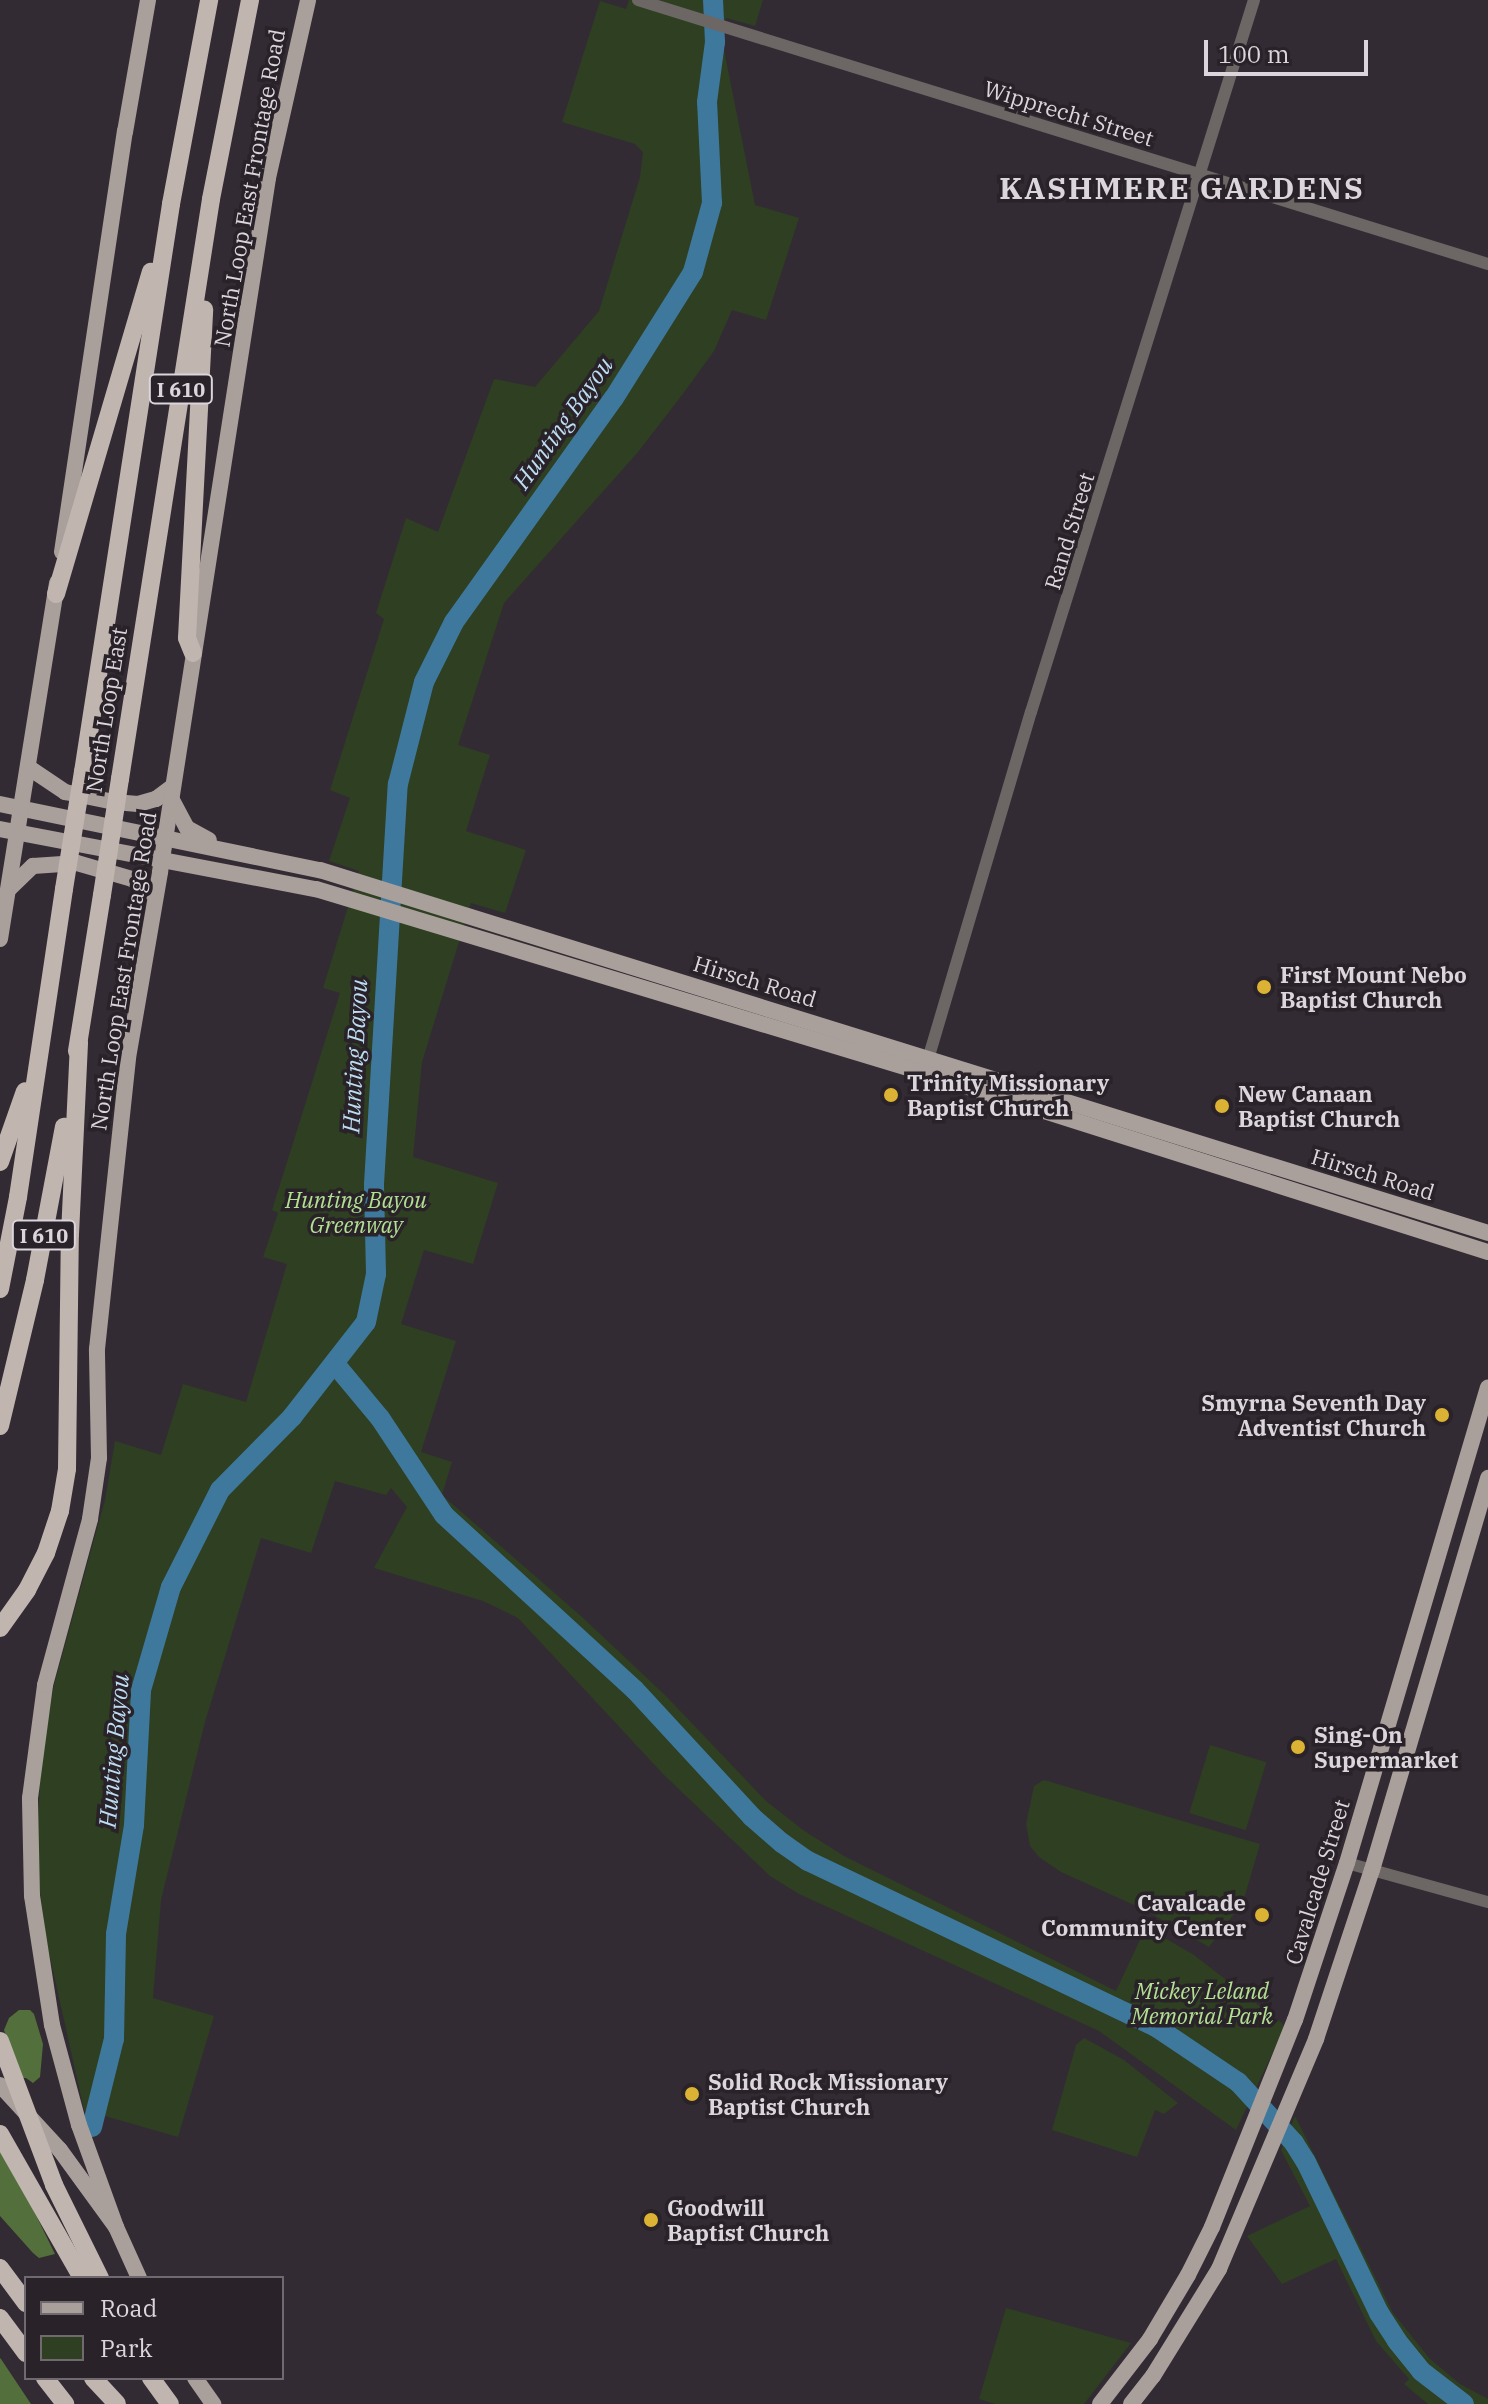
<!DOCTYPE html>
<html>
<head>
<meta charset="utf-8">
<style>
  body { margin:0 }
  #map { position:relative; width:1488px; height:2404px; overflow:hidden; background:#332b33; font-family:"IBM Plex Serif",serif }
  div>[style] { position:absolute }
  .green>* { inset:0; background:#2e3f22; transform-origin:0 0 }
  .forest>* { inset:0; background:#53703c }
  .river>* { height:20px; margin:-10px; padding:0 10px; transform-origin:10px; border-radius:10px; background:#3f789d }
  .minor>* { height:12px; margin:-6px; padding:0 6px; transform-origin:6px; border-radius:6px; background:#6c6765 }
  .major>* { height:16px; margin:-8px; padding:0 8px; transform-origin:8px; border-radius:8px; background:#a99f9b }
  .highway>* { height:18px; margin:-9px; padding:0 9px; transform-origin:9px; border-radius:9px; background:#c1b5b0 }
  .highway-bridge>* { height:18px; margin:-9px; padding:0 9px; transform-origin:9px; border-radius:9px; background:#c1b5b0 }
  .dots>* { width:22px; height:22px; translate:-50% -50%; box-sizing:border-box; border:4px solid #292229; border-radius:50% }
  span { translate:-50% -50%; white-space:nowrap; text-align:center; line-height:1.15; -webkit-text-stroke:7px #292229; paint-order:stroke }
  .shield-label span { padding:2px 6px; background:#292229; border:2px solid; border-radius:6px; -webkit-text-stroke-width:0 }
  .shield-label { font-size:20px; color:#dbd6db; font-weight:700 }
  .street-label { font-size:22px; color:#dbd6db }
  .poi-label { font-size:22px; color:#dbd6db; font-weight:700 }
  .left { translate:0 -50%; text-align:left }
  .right { translate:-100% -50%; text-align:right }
  .park-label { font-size:22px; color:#b3e193; font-style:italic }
  .water-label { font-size:24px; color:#beddf3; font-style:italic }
  .district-label { font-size:30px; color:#dbd6db; font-weight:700; letter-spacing:2px }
  .legend { position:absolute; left:24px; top:2276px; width:260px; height:104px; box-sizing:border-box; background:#292229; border:2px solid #706a70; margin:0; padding:10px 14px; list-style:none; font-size:24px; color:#dbd6db }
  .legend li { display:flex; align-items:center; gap:16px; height:40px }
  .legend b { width:40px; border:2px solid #706a70 }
  .scale { position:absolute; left:1204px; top:40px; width:164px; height:36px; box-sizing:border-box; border:4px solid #dbd6db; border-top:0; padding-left:10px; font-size:24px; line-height:28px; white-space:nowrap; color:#dbd6db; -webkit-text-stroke:6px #292229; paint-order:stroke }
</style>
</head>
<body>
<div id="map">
  <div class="green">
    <div style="clip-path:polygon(629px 0,763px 0,755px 26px,726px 18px,721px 35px,755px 205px,799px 218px,766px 320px,732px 310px,714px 351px,682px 395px,638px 452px,504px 603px,458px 745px,490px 755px,466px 831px,526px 850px,505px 913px,471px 903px,422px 1062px,413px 1157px,498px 1183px,473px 1264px,424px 1250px,401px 1324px,456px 1341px,421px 1452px,452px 1462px,442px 1495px,582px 1617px,665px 1695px,766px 1801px,803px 1830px,844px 1856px,1116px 1991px,1146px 1927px,1194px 1955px,1283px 2024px,1283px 2031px,1236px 2130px,1099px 2031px,799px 1894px,770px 1876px,664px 1775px,518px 1618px,483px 1601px,374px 1568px,407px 1507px,391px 1488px,386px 1495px,335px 1481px,311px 1553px,261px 1538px,205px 1722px,161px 1900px,153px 1998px,214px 2016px,178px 2137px,84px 2110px,46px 1939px,38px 1875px,38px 1817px,42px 1750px,54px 1685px,105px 1500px,115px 1441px,161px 1455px,183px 1384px,246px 1402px,287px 1264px,263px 1257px,278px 1213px,272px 1210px,340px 993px,323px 988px,359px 871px,329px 861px,350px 798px,330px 790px,384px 619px,376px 613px,406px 518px,438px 532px,494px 379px,535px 387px,599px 311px,640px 177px,643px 152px,635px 144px,562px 122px,600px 1px,626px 9px)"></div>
    <div style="left:1210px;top:1745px;width:59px;height:71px;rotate:17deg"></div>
    <div style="clip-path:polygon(1044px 1780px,1260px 1844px,1243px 1902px,1209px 1947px,1145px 1910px,1061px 1872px,1039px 1857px,1030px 1846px,1026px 1824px,1034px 1786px)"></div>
    <div style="clip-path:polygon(1084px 2038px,1124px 2060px,1178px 2103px,1164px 2114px,1155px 2110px,1137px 2157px,1052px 2130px,1076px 2045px)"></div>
    <div style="clip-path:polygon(1295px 2116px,1393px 2313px,1430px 2359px,1460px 2384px,1488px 2399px,1488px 2404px,1428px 2404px,1404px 2384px,1409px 2379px,1376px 2341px,1336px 2259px,1282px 2284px,1247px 2236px,1310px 2206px,1281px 2150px)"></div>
    <div style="clip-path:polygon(1006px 2308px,1131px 2343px,1084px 2404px,995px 2404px,979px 2399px)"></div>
  </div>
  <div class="forest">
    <div style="clip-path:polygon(19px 2010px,30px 2010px,34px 2014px,43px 2044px,40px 2077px,33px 2083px,26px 2078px,19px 2078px,4px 2030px,9px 2018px)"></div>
    <div style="clip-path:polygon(0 2151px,30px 2203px,55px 2254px,39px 2258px,33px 2253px,0 2216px)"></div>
    <div style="clip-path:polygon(0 2358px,1px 2359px,31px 2404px,0 2404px)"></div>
  </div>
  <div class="river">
    <div style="left:335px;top:1364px;width:70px;rotate:50.2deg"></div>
    <div style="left:380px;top:1418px;width:116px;rotate:56.6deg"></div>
    <div style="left:444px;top:1515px;width:258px;rotate:42.5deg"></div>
    <div style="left:634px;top:1689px;width:174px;rotate:47.3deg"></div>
    <div style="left:752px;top:1817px;width:40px;rotate:41deg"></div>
    <div style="left:782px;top:1843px;width:32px;rotate:35deg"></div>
    <div style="left:808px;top:1861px;width:386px;rotate:25.5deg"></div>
    <div style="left:1156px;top:2027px;width:99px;rotate:33.9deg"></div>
    <div style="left:1238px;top:2082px;width:83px;rotate:47.4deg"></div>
    <div style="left:1294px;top:2143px;width:22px;rotate:58deg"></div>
    <div style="left:1306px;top:2162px;width:168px;rotate:64.2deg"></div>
    <div style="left:1379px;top:2313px;width:33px;rotate:57deg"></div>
    <div style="left:1397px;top:2341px;width:38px;rotate:51deg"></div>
    <div style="left:1421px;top:2371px;width:54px;rotate:37.5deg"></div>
    <div style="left:92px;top:2127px;width:91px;rotate:-76deg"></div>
    <div style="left:114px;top:2039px;width:105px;rotate:-88.9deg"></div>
    <div style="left:116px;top:1934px;width:110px;rotate:-80.6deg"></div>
    <div style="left:134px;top:1825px;width:135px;rotate:-87deg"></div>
    <div style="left:141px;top:1690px;width:107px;rotate:-73.8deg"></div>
    <div style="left:171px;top:1587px;width:109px;rotate:-63.2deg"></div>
    <div style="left:220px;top:1490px;width:103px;rotate:-45.4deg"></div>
    <div style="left:292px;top:1417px;width:120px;rotate:-52.1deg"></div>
    <div style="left:366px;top:1322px;width:49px;rotate:-78.2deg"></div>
    <div style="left:376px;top:1274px;width:90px;rotate:-91.3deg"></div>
    <div style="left:374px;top:1184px;width:401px;rotate:-86.6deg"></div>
    <div style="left:398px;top:784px;width:105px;rotate:-75.7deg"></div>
    <div style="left:424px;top:682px;width:67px;rotate:-63.4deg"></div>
    <div style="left:454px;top:622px;width:275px;rotate:-54.5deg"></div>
    <div style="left:614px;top:398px;width:149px;rotate:-57.9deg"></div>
    <div style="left:693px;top:272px;width:72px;rotate:-74.6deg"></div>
    <div style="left:712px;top:203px;width:101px;rotate:-92.8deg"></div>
    <div style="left:707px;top:102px;width:61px;rotate:-82.4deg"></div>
    <div style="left:715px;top:42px;width:42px;rotate:-92.7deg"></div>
  </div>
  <div class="minor">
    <div style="left:638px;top:0;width:890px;rotate:17.25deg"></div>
    <div style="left:926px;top:1066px;width:369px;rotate:-73.5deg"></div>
    <div style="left:1031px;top:712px;width:746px;rotate:-72.61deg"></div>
    <div style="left:1347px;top:1863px;width:146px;rotate:15.5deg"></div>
  </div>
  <div class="major">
    <div style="left:62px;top:552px;width:425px;rotate:-81.5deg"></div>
    <div style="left:125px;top:132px;width:134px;rotate:-80.1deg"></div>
    <div style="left:28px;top:767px;width:45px;rotate:34deg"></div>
    <div style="left:65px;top:792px;width:50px;rotate:11.5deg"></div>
    <div style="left:114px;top:802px;width:24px;rotate:5deg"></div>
    <div style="left:138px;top:804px;width:19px;rotate:-16deg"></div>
    <div style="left:156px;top:799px;width:21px;rotate:-37deg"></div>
    <div style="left:172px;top:800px;width:32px;rotate:62deg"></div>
    <div style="left:187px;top:828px;width:25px;rotate:29deg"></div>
    <div style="left:0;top:804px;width:327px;rotate:11.7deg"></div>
    <div style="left:320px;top:870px;width:1223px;rotate:17.26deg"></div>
    <div style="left:0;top:829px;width:322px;rotate:10.8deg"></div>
    <div style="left:316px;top:889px;width:635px;rotate:16.84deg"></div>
    <div style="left:924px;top:1073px;width:592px;rotate:17.61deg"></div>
    <div style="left:10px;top:888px;width:32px;rotate:-44deg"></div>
    <div style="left:33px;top:866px;width:44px;rotate:-3.9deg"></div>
    <div style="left:77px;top:863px;width:57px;rotate:16.2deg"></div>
    <div style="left:132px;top:879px;width:28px;rotate:35deg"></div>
    <div style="left:0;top:939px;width:361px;rotate:-80.9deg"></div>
    <div style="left:0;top:2085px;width:88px;rotate:47.3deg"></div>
    <div style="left:60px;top:2150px;width:95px;rotate:54deg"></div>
    <div style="left:116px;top:2227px;width:56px;rotate:65.7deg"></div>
    <div style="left:116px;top:2227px;width:109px;rotate:-109.9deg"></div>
    <div style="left:79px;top:2125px;width:104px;rotate:-105.1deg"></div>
    <div style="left:52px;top:2025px;width:131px;rotate:-98.8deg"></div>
    <div style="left:32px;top:1896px;width:98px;rotate:-91.2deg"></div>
    <div style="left:30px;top:1798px;width:114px;rotate:-82.4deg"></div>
    <div style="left:45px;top:1685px;width:172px;rotate:-74.8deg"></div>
    <div style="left:90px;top:1519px;width:62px;rotate:-81.6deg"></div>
    <div style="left:99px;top:1458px;width:109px;rotate:-91.1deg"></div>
    <div style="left:97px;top:1349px;width:293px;rotate:-83.9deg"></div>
    <div style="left:128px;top:1058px;width:189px;rotate:-80.2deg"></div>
    <div style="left:160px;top:872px;width:702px;rotate:-81.15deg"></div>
    <div style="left:268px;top:178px;width:182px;rotate:-77.3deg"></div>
    <div style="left:195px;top:2378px;width:32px;rotate:55deg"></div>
    <div style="left:1100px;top:2404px;width:82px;rotate:-52.4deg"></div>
    <div style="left:1150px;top:2339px;width:74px;rotate:-59.3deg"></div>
    <div style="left:1188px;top:2275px;width:54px;rotate:-63.4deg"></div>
    <div style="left:1212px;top:2227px;width:223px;rotate:-68.2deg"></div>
    <div style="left:1295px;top:2020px;width:165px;rotate:-71.7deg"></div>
    <div style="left:1347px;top:1863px;width:496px;rotate:-73.5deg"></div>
    <div style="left:1131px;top:2404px;width:36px;rotate:-52deg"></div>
    <div style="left:1153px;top:2376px;width:126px;rotate:-58.3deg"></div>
    <div style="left:1219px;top:2269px;width:250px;rotate:-67.1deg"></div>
    <div style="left:1316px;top:2039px;width:178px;rotate:-71.7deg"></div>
    <div style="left:1372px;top:1870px;width:409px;rotate:-73.5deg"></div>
  </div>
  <div class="highway">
    <div style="left:56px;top:594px;width:336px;rotate:-73.6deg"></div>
    <div style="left:193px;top:653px;width:16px;rotate:-112deg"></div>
    <div style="left:187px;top:638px;width:329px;rotate:-87deg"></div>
    <div style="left:83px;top:772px;width:575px;rotate:-81.19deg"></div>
    <div style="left:171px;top:204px;width:208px;rotate:-79.4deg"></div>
    <div style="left:120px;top:779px;width:587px;rotate:-81.08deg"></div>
    <div style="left:211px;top:199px;width:203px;rotate:-78.9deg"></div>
    <div style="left:77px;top:1051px;width:158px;rotate:-80.9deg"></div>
    <div style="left:0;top:1162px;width:75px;rotate:-70.6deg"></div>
    <div style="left:0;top:1289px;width:94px;rotate:-78.9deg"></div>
    <div style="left:18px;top:1197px;width:311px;rotate:-81.5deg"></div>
    <div style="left:0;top:1426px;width:150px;rotate:-76.5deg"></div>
    <div style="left:35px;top:1280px;width:156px;rotate:-79.3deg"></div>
    <div style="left:0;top:1628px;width:47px;rotate:-54.6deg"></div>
    <div style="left:27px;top:1590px;width:42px;rotate:-62.8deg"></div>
    <div style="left:46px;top:1553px;width:44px;rotate:-71.6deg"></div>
    <div style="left:60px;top:1511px;width:43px;rotate:-80.5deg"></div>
    <div style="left:67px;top:1469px;width:235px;rotate:-89.3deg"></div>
    <div style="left:70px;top:1234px;width:192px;rotate:-87.3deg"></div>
    <div style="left:0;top:2134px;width:166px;rotate:60.3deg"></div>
    <div style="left:0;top:2268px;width:44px;rotate:53.4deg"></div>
    <div style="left:0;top:2318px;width:44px;rotate:53.4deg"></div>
    <div style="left:45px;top:2378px;width:33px;rotate:52deg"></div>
    <div style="left:93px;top:2378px;width:35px;rotate:47deg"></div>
    <div style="left:151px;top:2378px;width:32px;rotate:54deg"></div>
  </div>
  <div class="highway-bridge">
    <div style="left:64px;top:889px;width:119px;rotate:-80.8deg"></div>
    <div style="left:102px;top:895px;width:117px;rotate:-81.2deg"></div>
    <div style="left:0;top:2041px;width:154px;rotate:69.4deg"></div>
    <div style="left:54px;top:2185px;width:104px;rotate:63.7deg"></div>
  </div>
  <div class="dots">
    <div style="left:1264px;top:987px;background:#dbb233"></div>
    <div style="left:891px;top:1095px;background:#dbb233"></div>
    <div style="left:1222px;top:1106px;background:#dbb233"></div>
    <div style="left:1442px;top:1415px;background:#dbb233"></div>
    <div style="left:1298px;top:1747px;background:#dbb233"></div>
    <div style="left:1262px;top:1915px;background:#dbb233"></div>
    <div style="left:692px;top:2094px;background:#dbb233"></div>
    <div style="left:651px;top:2220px;background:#dbb233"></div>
  </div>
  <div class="shield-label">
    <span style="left:181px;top:389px">I 610</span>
    <span style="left:44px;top:1235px">I 610</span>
  </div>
  <div class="street-label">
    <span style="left:1069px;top:113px;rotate:17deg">Wipprecht Street</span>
    <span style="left:249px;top:188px;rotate:-80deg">North Loop East Frontage Road</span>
    <span style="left:1069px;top:531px;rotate:-73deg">Rand Street</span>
    <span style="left:106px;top:710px;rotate:-81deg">North Loop East</span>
    <span style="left:123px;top:971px;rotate:-81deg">North Loop East Frontage Road</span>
    <span style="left:755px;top:981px;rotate:17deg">Hirsch Road</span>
    <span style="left:1373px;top:1174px;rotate:17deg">Hirsch Road</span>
    <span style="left:1317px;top:1882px;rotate:-73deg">Cavalcade Street</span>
  </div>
  <div class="poi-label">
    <span class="left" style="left:1280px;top:987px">First Mount Nebo<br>Baptist Church</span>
    <span class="left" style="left:907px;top:1095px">Trinity Missionary<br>Baptist Church</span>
    <span class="left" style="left:1238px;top:1106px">New Canaan<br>Baptist Church</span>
    <span class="right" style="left:1426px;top:1415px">Smyrna Seventh Day<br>Adventist Church</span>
    <span class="left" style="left:1314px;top:1747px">Sing-On<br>Supermarket</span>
    <span class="right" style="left:1246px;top:1915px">Cavalcade<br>Community Center</span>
    <span class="left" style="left:708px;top:2094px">Solid Rock Missionary<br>Baptist Church</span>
    <span class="left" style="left:667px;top:2220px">Goodwill<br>Baptist Church</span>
  </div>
  <div class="park-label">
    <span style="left:356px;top:1212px">Hunting Bayou<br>Greenway</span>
    <span style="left:1202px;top:2003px">Mickey Leland<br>Memorial Park</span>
  </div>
  <div class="water-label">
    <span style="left:563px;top:423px;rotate:-55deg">Hunting Bayou</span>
    <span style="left:355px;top:1056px;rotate:-87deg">Hunting Bayou</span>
    <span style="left:114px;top:1751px;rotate:-85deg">Hunting Bayou</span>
  </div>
  <div class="district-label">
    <span style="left:1182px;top:188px">KASHMERE GARDENS</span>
  </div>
  <ul class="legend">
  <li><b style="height:10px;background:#a99f9b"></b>Road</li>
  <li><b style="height:22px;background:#2e3f22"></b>Park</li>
  </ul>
  <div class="scale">100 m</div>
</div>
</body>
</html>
